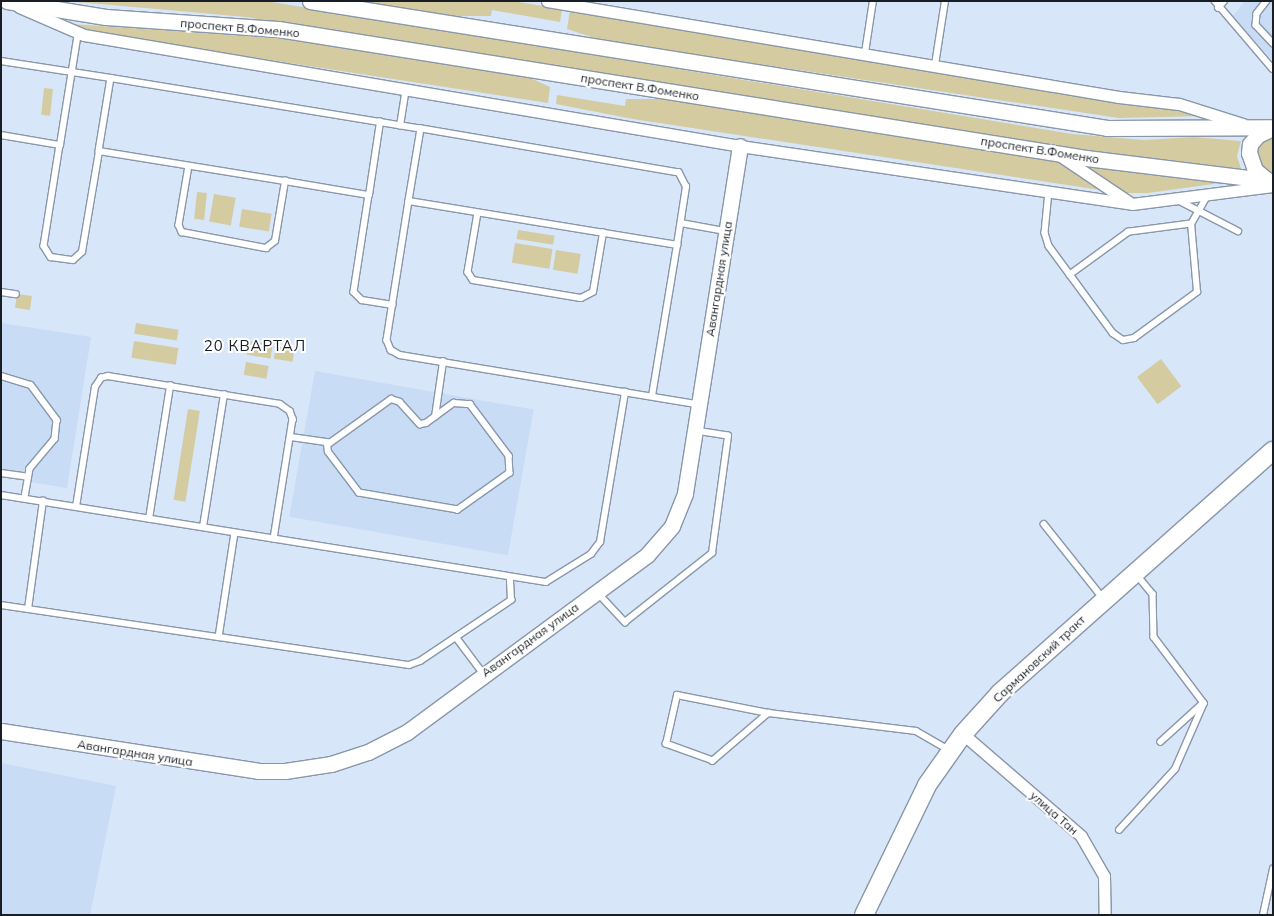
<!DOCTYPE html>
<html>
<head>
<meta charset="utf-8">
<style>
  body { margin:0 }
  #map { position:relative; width:1274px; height:916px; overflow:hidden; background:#d7e6f9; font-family:Mulish,sans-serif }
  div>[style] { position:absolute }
  .built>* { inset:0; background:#c8dcf5; transform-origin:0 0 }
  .green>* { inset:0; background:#d4cba0; transform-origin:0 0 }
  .roads { filter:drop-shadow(1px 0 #8997a8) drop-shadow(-1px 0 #8997a8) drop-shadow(0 1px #8997a8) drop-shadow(0 -1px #8997a8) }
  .lane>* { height:5.5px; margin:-2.75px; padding:0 2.75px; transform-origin:2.75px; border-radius:2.75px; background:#fff }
  .street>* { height:11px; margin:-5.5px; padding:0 5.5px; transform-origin:5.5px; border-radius:5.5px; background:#fff }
  .secondary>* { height:15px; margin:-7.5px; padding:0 7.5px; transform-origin:7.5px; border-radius:7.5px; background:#fff }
  .primary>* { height:18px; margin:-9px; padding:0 9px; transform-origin:9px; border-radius:9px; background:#fff }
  span { translate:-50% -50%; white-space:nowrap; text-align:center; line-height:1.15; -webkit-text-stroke:4px #fff; paint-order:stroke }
  .street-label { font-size:12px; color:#191e25 }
  .quarter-label { font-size:15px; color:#191e25; letter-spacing:1px }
  .frame { position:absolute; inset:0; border:2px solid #191e25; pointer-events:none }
</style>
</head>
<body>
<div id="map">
  <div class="built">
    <div style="clip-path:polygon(1245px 1px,1273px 1px,1273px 61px,1233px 16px)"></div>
    <div style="clip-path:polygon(1px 323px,91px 337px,67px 488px,1px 477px)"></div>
    <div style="left:315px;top:371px;width:222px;height:148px;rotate:10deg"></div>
    <div style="clip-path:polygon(1px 763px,116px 786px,90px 915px,1px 915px)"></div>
  </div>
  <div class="green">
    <div style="clip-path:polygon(66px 1px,266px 1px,1072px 134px,1144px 140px,1194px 137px,1241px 141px,1237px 156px,1242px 172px,1101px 156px,246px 17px)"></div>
    <div style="clip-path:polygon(361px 1px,512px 1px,562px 9px,560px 22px,492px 10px,491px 16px,453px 16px)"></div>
    <div style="clip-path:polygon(570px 10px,1061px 89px,1204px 116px,1119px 118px,604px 41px,567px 29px)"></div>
    <div style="clip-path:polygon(71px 24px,294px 39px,524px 75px,550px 87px,548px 103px,90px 32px)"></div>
    <div style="left:44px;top:88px;width:9px;height:27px;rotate:6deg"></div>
    <div style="clip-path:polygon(557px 95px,625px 106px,626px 99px,667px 99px,1221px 183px,1148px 193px,1120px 193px,633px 119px,556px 104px)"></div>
    <div style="clip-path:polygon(1273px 139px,1273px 174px,1264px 173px,1255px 151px,1263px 141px)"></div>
    <div style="left:197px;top:192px;width:10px;height:27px;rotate:6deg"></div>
    <div style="left:214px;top:194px;width:22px;height:28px;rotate:10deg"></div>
    <div style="left:242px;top:209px;width:30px;height:18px;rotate:9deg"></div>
    <div style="left:518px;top:230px;width:37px;height:9px;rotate:9deg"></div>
    <div style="left:515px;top:243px;width:38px;height:20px;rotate:9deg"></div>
    <div style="left:556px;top:250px;width:25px;height:20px;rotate:9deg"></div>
    <div style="left:17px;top:294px;width:15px;height:14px;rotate:8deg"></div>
    <div style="left:136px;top:323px;width:43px;height:11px;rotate:9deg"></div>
    <div style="left:134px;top:341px;width:45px;height:17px;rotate:9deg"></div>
    <div style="left:249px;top:341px;width:24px;height:14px;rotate:9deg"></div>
    <div style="left:276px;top:345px;width:19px;height:14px;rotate:9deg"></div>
    <div style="left:1161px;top:359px;width:34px;height:30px;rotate:53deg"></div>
    <div style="left:246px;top:362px;width:23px;height:13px;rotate:10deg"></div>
    <div style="left:188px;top:409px;width:12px;height:92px;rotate:9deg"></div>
  </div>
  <div class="roads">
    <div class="lane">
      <div style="left:1215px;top:1px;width:89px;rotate:49.5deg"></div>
      <div style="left:1267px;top:1px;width:16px;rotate:128deg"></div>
      <div style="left:1257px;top:14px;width:11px;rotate:95deg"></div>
      <div style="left:1256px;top:25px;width:25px;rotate:47deg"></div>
      <div style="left:1218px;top:8px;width:9px;rotate:-49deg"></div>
      <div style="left:865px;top:53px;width:53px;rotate:-81.3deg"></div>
      <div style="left:1px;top:61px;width:111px;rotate:8.8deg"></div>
      <div style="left:111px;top:78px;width:74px;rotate:99.3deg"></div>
      <div style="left:99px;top:151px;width:188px;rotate:9.2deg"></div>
      <div style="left:285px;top:181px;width:85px;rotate:9.5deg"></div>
      <div style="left:369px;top:195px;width:74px;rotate:-81.4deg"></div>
      <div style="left:935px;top:65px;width:65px;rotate:-81.1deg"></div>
      <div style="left:111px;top:78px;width:314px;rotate:9.3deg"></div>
      <div style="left:421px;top:129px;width:73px;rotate:99.5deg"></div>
      <div style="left:409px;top:201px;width:272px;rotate:9.3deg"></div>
      <div style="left:677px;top:245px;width:59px;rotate:-81.2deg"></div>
      <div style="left:686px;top:187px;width:16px;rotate:-117deg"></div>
      <div style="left:679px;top:173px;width:262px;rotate:-170.3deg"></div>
      <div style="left:400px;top:126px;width:37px;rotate:-81deg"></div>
      <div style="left:1px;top:135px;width:60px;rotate:9.6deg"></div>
      <div style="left:60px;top:145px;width:113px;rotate:-80.9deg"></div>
      <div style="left:60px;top:145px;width:102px;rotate:99deg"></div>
      <div style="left:44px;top:246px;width:13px;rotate:58deg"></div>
      <div style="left:51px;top:257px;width:22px;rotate:8deg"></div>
      <div style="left:73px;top:260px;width:12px;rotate:-42deg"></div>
      <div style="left:82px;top:252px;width:102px;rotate:-80.4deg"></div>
      <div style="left:189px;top:166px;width:60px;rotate:99.6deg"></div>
      <div style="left:179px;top:225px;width:8px;rotate:67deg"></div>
      <div style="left:182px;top:232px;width:86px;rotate:10.8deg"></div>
      <div style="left:266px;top:248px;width:11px;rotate:-38deg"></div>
      <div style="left:275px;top:241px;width:61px;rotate:-80.5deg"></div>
      <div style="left:1049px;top:192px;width:41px;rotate:95.6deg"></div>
      <div style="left:1045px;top:233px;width:14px;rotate:73deg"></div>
      <div style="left:1049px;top:246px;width:108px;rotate:53.7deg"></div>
      <div style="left:1113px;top:333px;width:12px;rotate:35deg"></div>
      <div style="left:1123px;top:340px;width:11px;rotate:-10deg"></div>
      <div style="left:1134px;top:338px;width:78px;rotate:-36.1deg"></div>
      <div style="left:1197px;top:292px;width:68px;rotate:-95deg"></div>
      <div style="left:1191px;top:224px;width:63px;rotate:172.6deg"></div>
      <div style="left:1129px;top:232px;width:73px;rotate:143.9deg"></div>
      <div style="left:369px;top:195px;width:98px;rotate:98.8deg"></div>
      <div style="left:354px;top:292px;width:11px;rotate:45deg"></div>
      <div style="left:362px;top:300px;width:31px;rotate:9deg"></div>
      <div style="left:1176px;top:199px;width:70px;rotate:27.3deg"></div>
      <div style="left:409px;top:201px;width:141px;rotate:99deg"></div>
      <div style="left:387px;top:340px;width:11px;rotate:68deg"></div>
      <div style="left:391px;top:350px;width:10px;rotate:29deg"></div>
      <div style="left:400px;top:355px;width:301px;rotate:9.4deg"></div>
      <div style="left:478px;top:213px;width:60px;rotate:99.6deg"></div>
      <div style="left:468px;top:272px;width:9px;rotate:58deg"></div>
      <div style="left:473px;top:280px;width:109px;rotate:9.5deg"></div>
      <div style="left:581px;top:298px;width:13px;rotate:-27deg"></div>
      <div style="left:593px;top:292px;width:60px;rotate:-80.4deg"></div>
      <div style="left:681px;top:223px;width:45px;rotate:10.3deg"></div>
      <div style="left:1191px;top:224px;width:34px;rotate:-60deg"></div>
      <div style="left:1px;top:292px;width:15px;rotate:8deg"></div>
      <div style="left:1px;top:376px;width:31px;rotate:17deg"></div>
      <div style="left:31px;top:385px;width:44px;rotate:53.4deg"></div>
      <div style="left:57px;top:420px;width:19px;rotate:96deg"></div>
      <div style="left:55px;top:439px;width:39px;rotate:130deg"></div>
      <div style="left:30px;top:469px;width:29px;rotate:100deg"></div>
      <div style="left:652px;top:396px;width:153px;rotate:-80.6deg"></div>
      <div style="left:391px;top:399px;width:9px;rotate:18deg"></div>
      <div style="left:400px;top:402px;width:30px;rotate:48deg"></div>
      <div style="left:420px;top:424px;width:6px;rotate:-9deg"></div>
      <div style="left:426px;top:423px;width:34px;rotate:-36deg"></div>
      <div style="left:454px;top:403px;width:16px;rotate:4deg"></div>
      <div style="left:470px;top:404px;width:65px;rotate:53.1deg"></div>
      <div style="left:509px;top:456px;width:17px;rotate:87deg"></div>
      <div style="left:510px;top:473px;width:64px;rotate:144.6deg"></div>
      <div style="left:458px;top:510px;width:100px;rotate:-170.3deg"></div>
      <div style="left:359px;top:493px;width:51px;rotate:-127.1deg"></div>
      <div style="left:328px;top:452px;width:7px;rotate:-98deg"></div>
      <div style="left:327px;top:445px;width:79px;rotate:-35.7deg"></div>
      <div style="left:435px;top:417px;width:56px;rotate:-81.7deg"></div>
      <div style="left:291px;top:437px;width:37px;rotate:8deg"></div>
      <div style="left:1px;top:473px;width:27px;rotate:8deg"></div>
      <div style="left:1px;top:495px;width:552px;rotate:9.07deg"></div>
      <div style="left:546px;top:582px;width:53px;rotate:-31.9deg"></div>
      <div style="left:591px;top:554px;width:15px;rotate:-53deg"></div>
      <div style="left:600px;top:542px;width:152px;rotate:-80.5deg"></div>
      <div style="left:76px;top:507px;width:121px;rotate:-81deg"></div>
      <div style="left:95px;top:387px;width:11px;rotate:-56deg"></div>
      <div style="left:101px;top:378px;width:7px;rotate:-16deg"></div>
      <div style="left:108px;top:376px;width:174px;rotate:9.2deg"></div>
      <div style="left:280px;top:404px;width:12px;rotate:35deg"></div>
      <div style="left:290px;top:411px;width:9px;rotate:69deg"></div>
      <div style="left:293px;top:419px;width:121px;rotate:99deg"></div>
      <div style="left:149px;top:519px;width:135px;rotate:-81deg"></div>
      <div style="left:1044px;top:524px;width:95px;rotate:51.4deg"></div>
      <div style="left:203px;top:527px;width:134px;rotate:-81deg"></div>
      <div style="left:235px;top:533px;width:105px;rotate:98.7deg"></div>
      <div style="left:219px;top:637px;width:192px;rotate:8.4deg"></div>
      <div style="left:409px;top:665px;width:12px;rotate:-20deg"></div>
      <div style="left:420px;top:661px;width:110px;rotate:-33.8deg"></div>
      <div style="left:511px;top:600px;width:22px;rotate:-93deg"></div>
      <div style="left:1136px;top:574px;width:26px;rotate:50deg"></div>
      <div style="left:1153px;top:594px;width:43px;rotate:88.7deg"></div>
      <div style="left:1154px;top:637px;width:83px;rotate:52.9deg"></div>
      <div style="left:1204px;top:703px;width:58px;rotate:137.8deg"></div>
      <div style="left:598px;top:593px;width:40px;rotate:47deg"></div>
      <div style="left:625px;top:622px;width:111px;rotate:-38.4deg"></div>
      <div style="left:712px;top:553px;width:118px;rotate:-82.2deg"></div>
      <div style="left:728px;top:436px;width:32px;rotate:-171deg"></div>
      <div style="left:1px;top:605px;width:220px;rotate:8.4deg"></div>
      <div style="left:28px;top:609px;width:109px;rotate:-82.1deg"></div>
      <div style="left:456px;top:637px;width:45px;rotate:53.1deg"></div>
      <div style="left:769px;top:713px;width:74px;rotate:139.4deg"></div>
      <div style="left:713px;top:761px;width:50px;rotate:-160.1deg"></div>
      <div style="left:666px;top:744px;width:50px;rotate:-77.3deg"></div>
      <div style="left:677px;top:695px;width:94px;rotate:11.1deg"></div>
      <div style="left:769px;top:713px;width:148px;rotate:7deg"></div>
      <div style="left:916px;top:731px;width:38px;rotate:30deg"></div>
      <div style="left:1119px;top:830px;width:83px;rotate:-47.4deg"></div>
      <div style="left:1175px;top:769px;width:70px;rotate:-66.4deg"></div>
      <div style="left:1263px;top:915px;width:47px;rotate:-77.7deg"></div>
    </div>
    <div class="street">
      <div style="left:547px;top:1px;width:580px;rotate:9.53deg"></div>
      <div style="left:1119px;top:97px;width:60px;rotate:6.7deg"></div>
      <div style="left:1179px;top:104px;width:67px;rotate:17.4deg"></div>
      <div style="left:19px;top:7px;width:71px;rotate:23.3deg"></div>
      <div style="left:84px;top:35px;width:665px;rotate:9.6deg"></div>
      <div style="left:740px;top:146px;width:396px;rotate:8.4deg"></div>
      <div style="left:1132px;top:204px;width:142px;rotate:-7.3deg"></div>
      <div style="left:1059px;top:155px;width:84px;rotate:33.9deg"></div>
      <div style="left:963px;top:734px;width:156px;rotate:40.8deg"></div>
      <div style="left:1081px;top:836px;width:46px;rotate:60.1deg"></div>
      <div style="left:1104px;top:876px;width:39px;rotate:89deg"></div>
    </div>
    <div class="secondary">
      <div style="left:7px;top:1px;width:100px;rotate:9.2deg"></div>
      <div style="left:106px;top:17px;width:172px;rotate:4deg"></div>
      <div style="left:278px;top:29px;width:818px;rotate:9.07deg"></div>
      <div style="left:1086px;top:158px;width:188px;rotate:7deg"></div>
      <div style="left:310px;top:1px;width:807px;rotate:9.05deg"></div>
      <div style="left:1107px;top:128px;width:166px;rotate:-0.3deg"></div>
      <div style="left:1267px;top:180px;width:16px;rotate:-140deg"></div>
      <div style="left:1255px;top:170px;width:18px;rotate:-109deg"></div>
      <div style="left:1249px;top:153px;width:9px;rotate:-84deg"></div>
      <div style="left:1250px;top:144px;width:12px;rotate:-48deg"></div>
      <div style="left:1258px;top:135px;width:17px;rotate:-25deg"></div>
      <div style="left:1px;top:731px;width:260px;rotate:8.8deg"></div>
      <div style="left:258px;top:771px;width:27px"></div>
      <div style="left:285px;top:771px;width:47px;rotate:-8.7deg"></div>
      <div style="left:331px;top:764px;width:39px;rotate:-18deg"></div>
      <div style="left:368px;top:752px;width:44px;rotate:-27.1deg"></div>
      <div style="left:407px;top:732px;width:298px;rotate:-36.4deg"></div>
      <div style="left:647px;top:555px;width:38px;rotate:-49deg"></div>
      <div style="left:672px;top:526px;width:35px;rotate:-68deg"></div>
      <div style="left:685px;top:493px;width:351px;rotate:-81deg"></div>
    </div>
    <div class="primary">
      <div style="left:864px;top:915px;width:144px;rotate:-64.1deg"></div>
      <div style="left:927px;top:785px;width:62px;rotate:-54.8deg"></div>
      <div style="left:963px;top:734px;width:55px;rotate:-47.9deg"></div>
      <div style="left:1000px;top:693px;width:365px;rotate:-41.6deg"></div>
    </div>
  </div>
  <div class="street-label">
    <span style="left:240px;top:28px;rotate:5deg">проспект В.Фоменко</span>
    <span style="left:640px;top:87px;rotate:9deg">проспект В.Фоменко</span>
    <span style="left:1040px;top:150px;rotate:9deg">проспект В.Фоменко</span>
    <span style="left:719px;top:279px;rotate:-81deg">Авангардная улица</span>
    <span style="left:530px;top:640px;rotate:-36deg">Авангардная улица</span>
    <span style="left:1039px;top:659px;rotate:-43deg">Сармановский тракт</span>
    <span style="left:135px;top:753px;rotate:9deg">Авангардная улица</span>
    <span style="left:1054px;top:813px;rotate:41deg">улица Тан</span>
  </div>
  <div class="quarter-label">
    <span style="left:255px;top:346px">20 КВАРТАЛ</span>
  </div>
  <div class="frame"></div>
</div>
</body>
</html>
